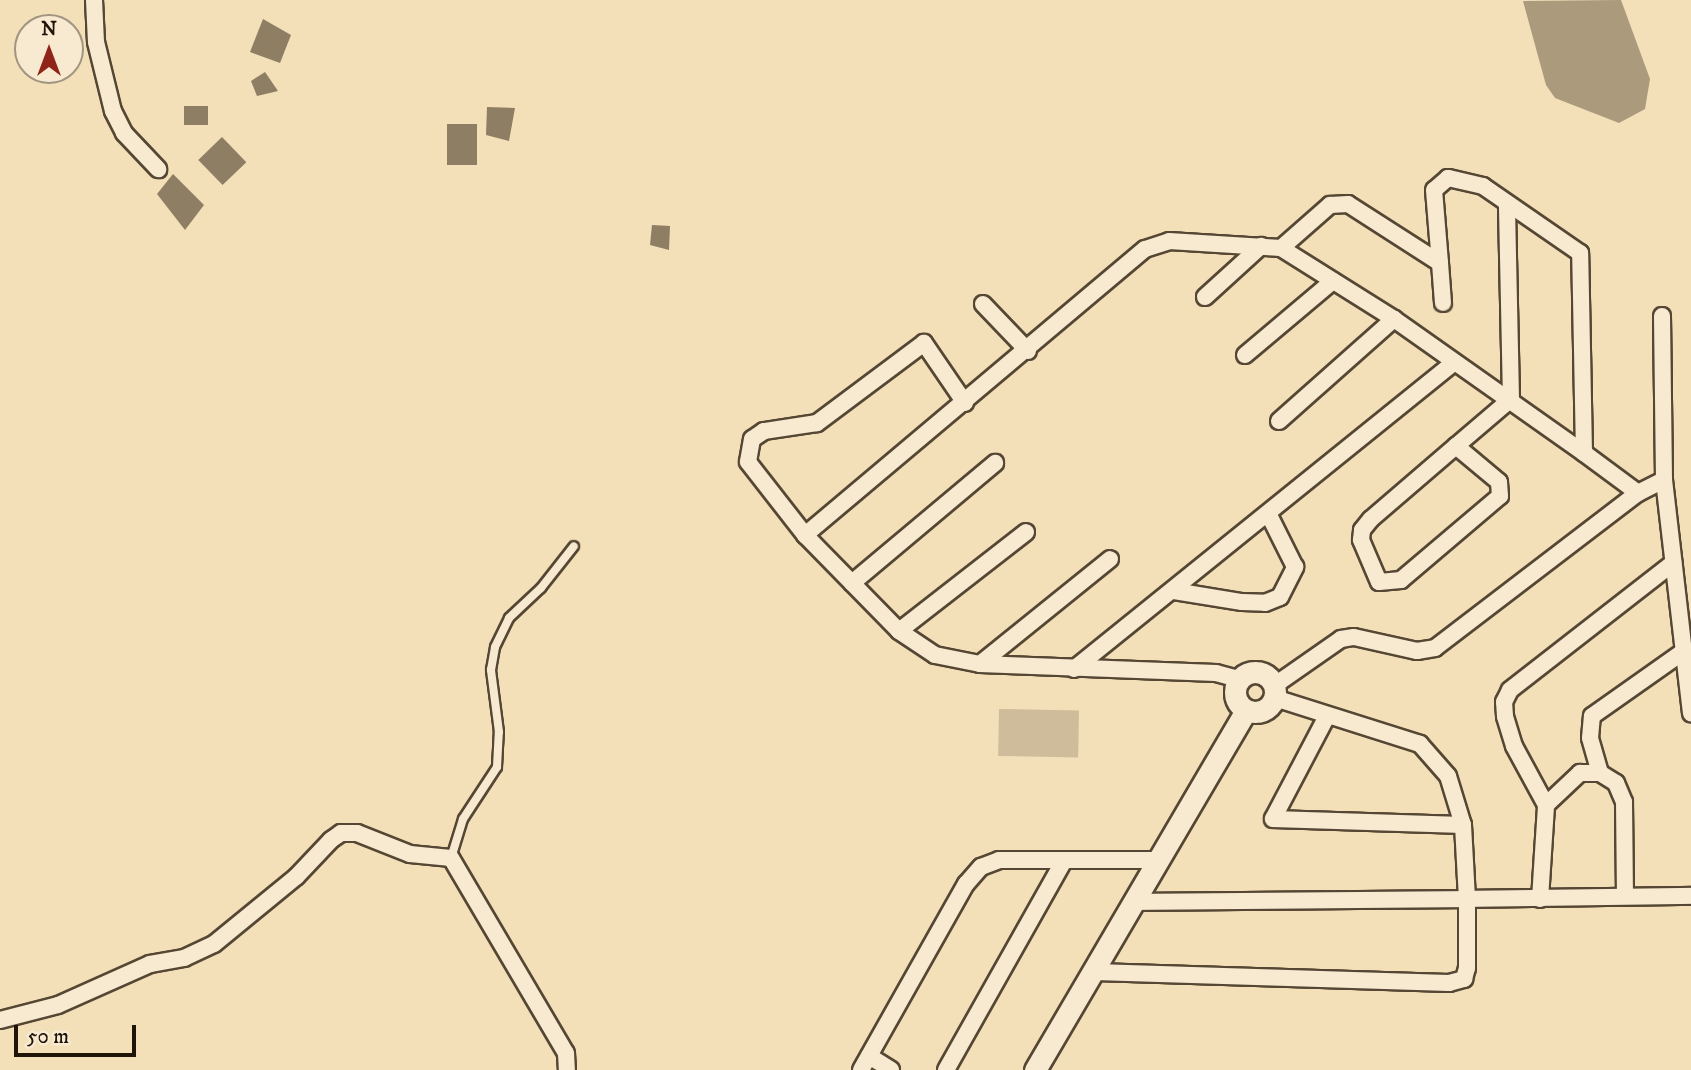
<!DOCTYPE html>
<html>
<head>
<meta charset="utf-8">
<style>
  body { margin:0 }
  #map { position:relative; width:1691px; height:1070px; overflow:hidden; background:#f3dfb8; font-family:"IM FELL DW Pica",serif }
  div>[style] { position:absolute }
  .green>* { inset:0; background:#cfbc9a; transform-origin:0 0 }
  .water>* { inset:0; background:#ab9a7c }
  .building>* { inset:0; background:#8e7e64; transform-origin:0 0 }
  .roads { filter:drop-shadow(2px 0 #554734) drop-shadow(-2px 0 #554734) drop-shadow(0 2px #554734) drop-shadow(0 -2px #554734) }
  .service>* { height:8px; margin:-4px; padding:0 4px; transform-origin:4px; border-radius:4px; background:#f7ead1 }
  .minor>* { height:16px; margin:-8px; padding:0 8px; transform-origin:8px; border-radius:8px; background:#f7ead1 }
  .tertiary>* { height:21px; margin:-10.5px; padding:0 10.5px; transform-origin:10.5px; border-radius:10.5px; background:#f7ead1 }
  .tertiary>.ring { margin:-10.5px; padding:0; box-sizing:content-box; background:none; border:21px solid #f7ead1; border-radius:50% }
  span { translate:-50% -50%; white-space:nowrap; text-align:center; line-height:1.15; -webkit-text-stroke:6px #f7ead1; paint-order:stroke }
  .north { position:absolute; left:14px; top:14px; width:70px; height:70px; box-sizing:border-box; background:#f7ead1; border:2px solid #a19481; border-radius:50%; rotate:0deg; font-size:19px; font-weight:700; line-height:28px; text-align:center; color:#201408 }
  .north::after { content:''; display:block; margin:auto; width:24px; height:32px; background:#8f2418; clip-path:polygon(50% 0,100% 100%,50% 72%,0 100%) }
  .scale { position:absolute; left:14px; top:1025px; width:122px; height:32px; box-sizing:border-box; border:4px solid #201408; border-top:0; padding-left:9px; font-size:21px; line-height:24px; white-space:nowrap; color:#201408; -webkit-text-stroke:5px #f7ead1; paint-order:stroke }
</style>
</head>
<body>
<div id="map">
  <div class="green">
    <div style="left:999px;top:709px;width:80px;height:47px;rotate:1deg"></div>
  </div>
  <div class="water">
    <div style="clip-path:polygon(1621px 0,1650px 79px,1645px 109px,1619px 123px,1555px 98px,1546px 85px,1523px 1px)"></div>
  </div>
  <div class="building">
    <div style="clip-path:polygon(263px 19px,291px 35px,280px 63px,250px 52px)"></div>
    <div style="clip-path:polygon(265px 72px,278px 91px,257px 96px,251px 81px)"></div>
    <div style="left:184px;top:106px;width:24px;height:19px"></div>
    <div style="clip-path:polygon(487px 107px,515px 108px,509px 141px,486px 135px)"></div>
    <div style="left:447px;top:124px;width:30px;height:41px"></div>
    <div style="left:222px;top:137px;width:35px;height:33px;rotate:46deg"></div>
    <div style="clip-path:polygon(173px 174px,204px 205px,185px 230px,157px 194px)"></div>
    <div style="clip-path:polygon(652px 225px,670px 226px,669px 250px,650px 245px)"></div>
  </div>
  <div class="roads">
    <div class="service">
      <div style="left:451px;top:858px;width:41px;rotate:-72.9deg"></div>
      <div style="left:463px;top:819px;width:62px;rotate:-56.8deg"></div>
      <div style="left:497px;top:767px;width:35px;rotate:-87deg"></div>
      <div style="left:499px;top:732px;width:63px;rotate:-97.4deg"></div>
      <div style="left:491px;top:670px;width:23px;rotate:-80deg"></div>
      <div style="left:495px;top:647px;width:32px;rotate:-64deg"></div>
      <div style="left:509px;top:618px;width:44px;rotate:-43.2deg"></div>
      <div style="left:541px;top:588px;width:53px;rotate:-51.8deg"></div>
    </div>
    <div class="minor">
      <div style="left:94px;top:0;width:42px;rotate:87.3deg"></div>
      <div style="left:96px;top:42px;width:71px;rotate:76.2deg"></div>
      <div style="left:113px;top:111px;width:25px;rotate:63deg"></div>
      <div style="left:124px;top:133px;width:50px;rotate:46.6deg"></div>
      <div style="left:1440px;top:263px;width:40px;rotate:85.7deg"></div>
      <div style="left:1205px;top:297px;width:76px;rotate:-42.3deg"></div>
      <div style="left:983px;top:304px;width:65px;rotate:46.2deg"></div>
      <div style="left:1662px;top:316px;width:164px;rotate:89.3deg"></div>
      <div style="left:1664px;top:480px;width:235px;rotate:83.4deg"></div>
      <div style="left:1245px;top:355px;width:115px;rotate:-40.1deg"></div>
      <div style="left:965px;top:403px;width:73px;rotate:-124.3deg"></div>
      <div style="left:924px;top:343px;width:134px;rotate:143.2deg"></div>
      <div style="left:817px;top:423px;width:54px;rotate:171.4deg"></div>
      <div style="left:764px;top:431px;width:14px;rotate:146deg"></div>
      <div style="left:752px;top:439px;width:23px;rotate:100deg"></div>
      <div style="left:748px;top:462px;width:93px;rotate:52deg"></div>
      <div style="left:805px;top:535px;width:134px;rotate:45.6deg"></div>
      <div style="left:899px;top:631px;width:43px;rotate:33.7deg"></div>
      <div style="left:935px;top:655px;width:46px;rotate:11.3deg"></div>
      <div style="left:980px;top:664px;width:236px;rotate:2.2deg"></div>
      <div style="left:1216px;top:673px;width:24px;rotate:15deg"></div>
      <div style="left:1279px;top:421px;width:154px;rotate:-41.6deg"></div>
      <div style="left:1456px;top:446px;width:56px;rotate:39.9deg"></div>
      <div style="left:1499px;top:482px;width:14px;rotate:86deg"></div>
      <div style="left:1500px;top:496px;width:130px;rotate:139.7deg"></div>
      <div style="left:1401px;top:580px;width:22px;rotate:175deg"></div>
      <div style="left:1379px;top:582px;width:46px;rotate:-113.2deg"></div>
      <div style="left:1361px;top:540px;width:10px;rotate:-84deg"></div>
      <div style="left:1362px;top:530px;width:14px;rotate:-51deg"></div>
      <div style="left:1371px;top:519px;width:112px;rotate:-40.7deg"></div>
      <div style="left:1456px;top:446px;width:72px;rotate:-40.5deg"></div>
      <div style="left:1511px;top:399px;width:193px;rotate:-91.2deg"></div>
      <div style="left:1584px;top:453px;width:67px;rotate:36.5deg"></div>
      <div style="left:805px;top:535px;width:444px;rotate:-40.1deg"></div>
      <div style="left:1145px;top:249px;width:25px;rotate:-18deg"></div>
      <div style="left:1169px;top:241px;width:112px;rotate:3.6deg"></div>
      <div style="left:1281px;top:248px;width:133px;rotate:32.1deg"></div>
      <div style="left:1394px;top:319px;width:232px;rotate:35.2deg"></div>
      <div style="left:1584px;top:453px;width:200px;rotate:-91.1deg"></div>
      <div style="left:1580px;top:253px;width:118px;rotate:-145.4deg"></div>
      <div style="left:1483px;top:186px;width:36px;rotate:-167deg"></div>
      <div style="left:1448px;top:178px;width:18px;rotate:139deg"></div>
      <div style="left:1434px;top:190px;width:73px;rotate:85.3deg"></div>
      <div style="left:1440px;top:263px;width:109px;rotate:-147.3deg"></div>
      <div style="left:1348px;top:204px;width:18px;rotate:177deg"></div>
      <div style="left:1330px;top:205px;width:65px;rotate:138.7deg"></div>
      <div style="left:852px;top:583px;width:187px;rotate:-40deg"></div>
      <div style="left:1174px;top:591px;width:69px;rotate:9.2deg"></div>
      <div style="left:1242px;top:602px;width:23px;rotate:2deg"></div>
      <div style="left:1265px;top:603px;width:16px;rotate:-22deg"></div>
      <div style="left:1280px;top:597px;width:34px;rotate:-63deg"></div>
      <div style="left:1295px;top:567px;width:60px;rotate:-116.6deg"></div>
      <div style="left:899px;top:631px;width:161px;rotate:-37.9deg"></div>
      <div style="left:980px;top:664px;width:167px;rotate:-38.9deg"></div>
      <div style="left:1074px;top:669px;width:487px;rotate:-38.9deg"></div>
      <div style="left:1275px;top:685px;width:80px;rotate:-34.9deg"></div>
      <div style="left:1341px;top:639px;width:13px;rotate:-9deg"></div>
      <div style="left:1354px;top:637px;width:65px;rotate:12.5deg"></div>
      <div style="left:1417px;top:651px;width:18px;rotate:-9deg"></div>
      <div style="left:1435px;top:648px;width:255px;rotate:-37.4deg"></div>
      <div style="left:1638px;top:493px;width:29px;rotate:-27deg"></div>
      <div style="left:1327px;top:716px;width:116px;rotate:117.7deg"></div>
      <div style="left:1273px;top:819px;width:190px;rotate:1.8deg"></div>
      <div style="left:1600px;top:773px;width:36px;rotate:-106deg"></div>
      <div style="left:1590px;top:738px;width:22px;rotate:-85deg"></div>
      <div style="left:1592px;top:716px;width:113px;rotate:-35.2deg"></div>
      <div style="left:1546px;top:805px;width:67px;rotate:-118.5deg"></div>
      <div style="left:1514px;top:746px;width:31px;rotate:-107deg"></div>
      <div style="left:1505px;top:716px;width:14px;rotate:-94deg"></div>
      <div style="left:1504px;top:702px;width:13px;rotate:-63deg"></div>
      <div style="left:1510px;top:690px;width:207px;rotate:-37.9deg"></div>
      <div style="left:1540px;top:899px;width:94px;rotate:-86.3deg"></div>
      <div style="left:1546px;top:805px;width:47px;rotate:-43.3deg"></div>
      <div style="left:1580px;top:773px;width:20px"></div>
      <div style="left:1600px;top:773px;width:19px;rotate:32deg"></div>
      <div style="left:1616px;top:783px;width:21px;rotate:67deg"></div>
      <div style="left:1624px;top:802px;width:94px;rotate:89.4deg"></div>
      <div style="left:1134px;top:902px;width:333px;rotate:-0.5deg"></div>
      <div style="left:1467px;top:899px;width:74px;rotate:-93.1deg"></div>
      <div style="left:1463px;top:825px;width:51px;rotate:-107deg"></div>
      <div style="left:1448px;top:776px;width:43px;rotate:-131.2deg"></div>
      <div style="left:1420px;top:744px;width:152px;rotate:-162.4deg"></div>
      <div style="left:1095px;top:972px;width:354px;rotate:1.8deg"></div>
      <div style="left:1449px;top:983px;width:16px;rotate:-15deg"></div>
      <div style="left:1464px;top:979px;width:11px;rotate:-75deg"></div>
      <div style="left:1467px;top:968px;width:69px;rotate:-90deg"></div>
      <div style="left:1467px;top:899px;width:224px;rotate:-0.8deg"></div>
      <div style="left:0;top:1020px;width:60px;rotate:-14.5deg"></div>
      <div style="left:58px;top:1005px;width:101px;rotate:-24deg"></div>
      <div style="left:150px;top:964px;width:35px;rotate:-10deg"></div>
      <div style="left:184px;top:958px;width:33px;rotate:-25deg"></div>
      <div style="left:214px;top:944px;width:106px;rotate:-39.3deg"></div>
      <div style="left:296px;top:877px;width:51px;rotate:-46.6deg"></div>
      <div style="left:331px;top:840px;width:12px;rotate:-35deg"></div>
      <div style="left:341px;top:833px;width:16px"></div>
      <div style="left:357px;top:833px;width:57px;rotate:21.6deg"></div>
      <div style="left:410px;top:854px;width:41px;rotate:5.6deg"></div>
      <div style="left:451px;top:858px;width:226px;rotate:59.5deg"></div>
      <div style="left:566px;top:1053px;width:17px;rotate:87deg"></div>
      <div style="left:869px;top:1056px;width:26px;rotate:32deg"></div>
      <div style="left:861px;top:1070px;width:214px;rotate:-60.6deg"></div>
      <div style="left:966px;top:884px;width:23px;rotate:-49deg"></div>
      <div style="left:981px;top:867px;width:19px;rotate:-21deg"></div>
      <div style="left:999px;top:860px;width:156px"></div>
      <div style="left:946px;top:1070px;width:239px;rotate:-60.6deg"></div>
    </div>
    <div class="tertiary">
      <div class="ring" style="left:1235px;top:672px;width:19px;height:19px"></div>
      <div style="left:1035px;top:1070px;width:417px;rotate:-59.6deg"></div>
    </div>
  </div>
  <div class="north">N</div>
  <div class="scale">50 m</div>
</div>
</body>
</html>
